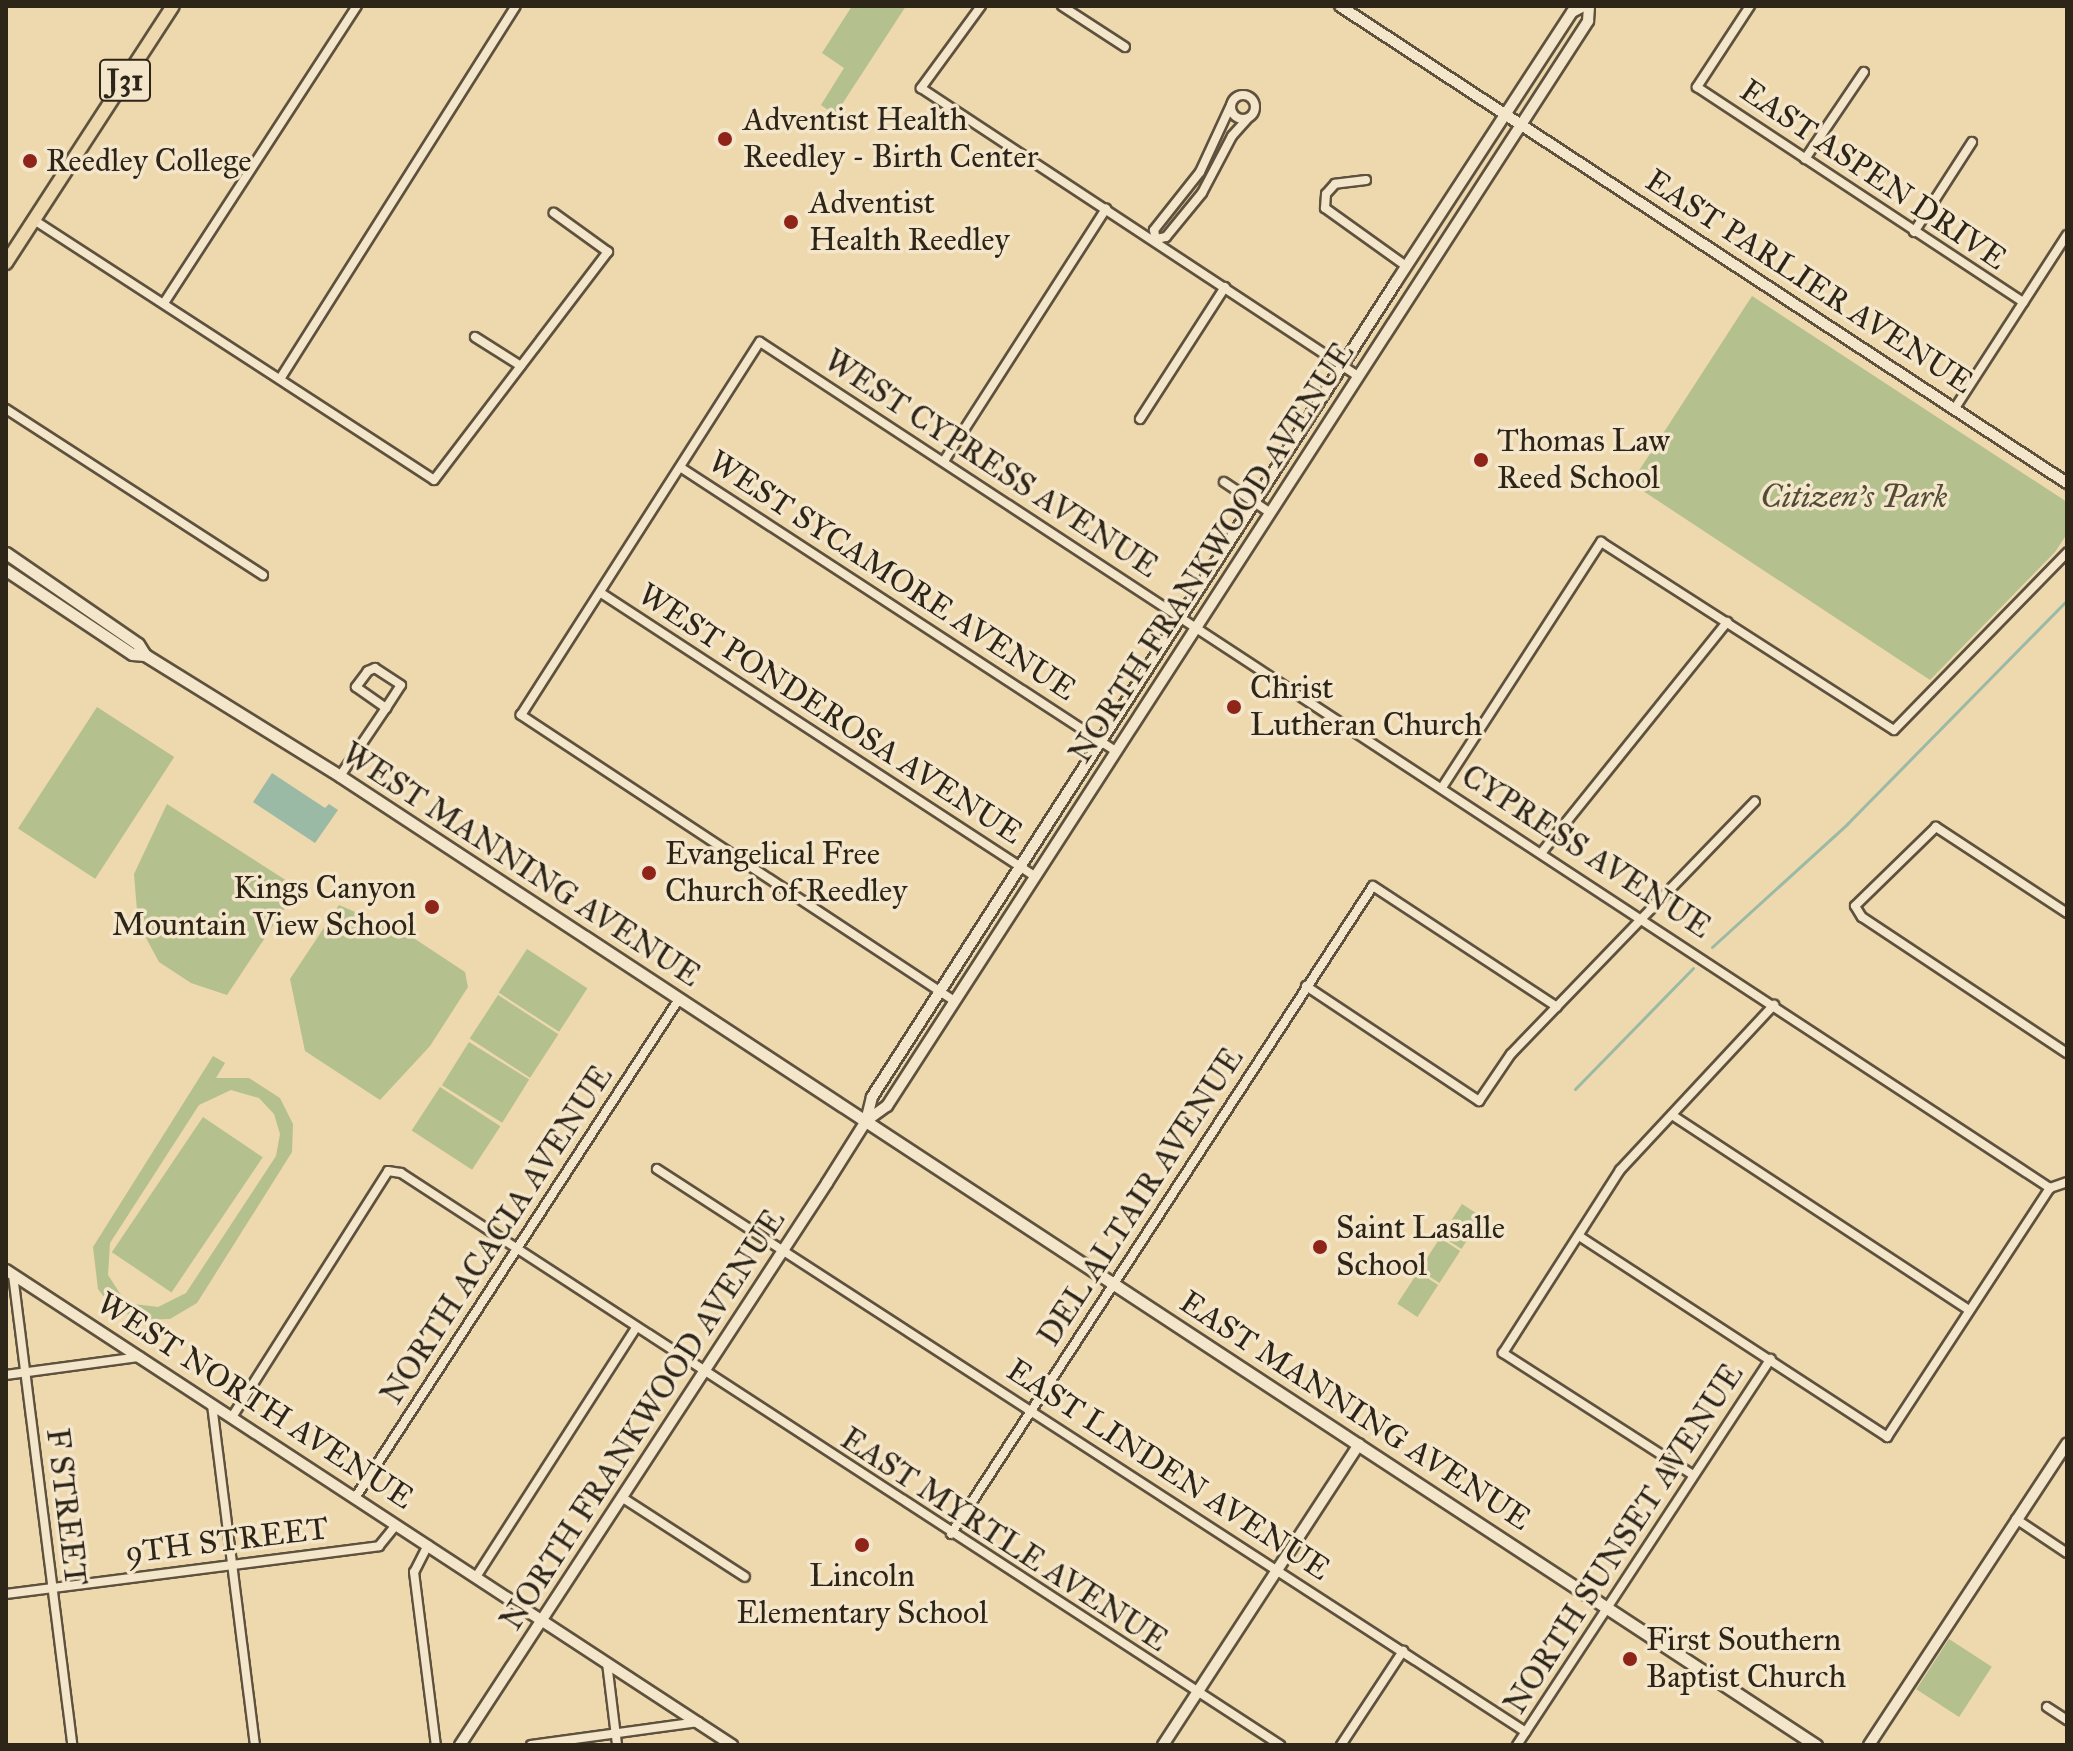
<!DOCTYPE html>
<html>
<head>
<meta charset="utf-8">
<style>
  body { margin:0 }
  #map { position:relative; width:2073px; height:1751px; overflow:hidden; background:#eed8ad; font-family:"IM FELL Great Primer",serif }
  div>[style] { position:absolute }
  .green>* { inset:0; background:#b4c08e; transform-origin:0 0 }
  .water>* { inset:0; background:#9abaa6 }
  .stream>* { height:3px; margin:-1.5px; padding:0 1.5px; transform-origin:1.5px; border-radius:1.5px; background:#9abaa6 }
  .roads { filter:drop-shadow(2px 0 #5e523e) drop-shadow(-2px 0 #5e523e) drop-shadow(0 2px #5e523e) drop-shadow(0 -2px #5e523e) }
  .minor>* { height:8px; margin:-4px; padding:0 4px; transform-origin:4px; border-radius:4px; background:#f4e6ca }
  .minor>.ring { margin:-4px; padding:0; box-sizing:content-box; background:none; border:8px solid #f4e6ca; border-radius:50% }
  .tertiary>* { height:10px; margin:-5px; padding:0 5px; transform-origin:5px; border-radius:5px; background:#f4e6ca }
  .secondary>* { height:11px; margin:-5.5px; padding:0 5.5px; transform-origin:5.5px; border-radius:5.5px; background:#f4e6ca }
  .primary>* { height:12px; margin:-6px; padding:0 6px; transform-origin:6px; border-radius:6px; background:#eed8ad }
  .dots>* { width:22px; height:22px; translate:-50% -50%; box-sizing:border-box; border:4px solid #f4e6ca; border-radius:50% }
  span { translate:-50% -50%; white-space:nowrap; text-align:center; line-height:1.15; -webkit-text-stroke:7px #f4e6ca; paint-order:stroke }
  .shield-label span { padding:2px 6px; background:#f4e6ca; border:2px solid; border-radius:6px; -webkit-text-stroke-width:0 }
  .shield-label { font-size:30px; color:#2e2519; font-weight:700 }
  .poi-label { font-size:32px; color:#2e2519 }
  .left { translate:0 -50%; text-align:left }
  .right { translate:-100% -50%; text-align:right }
  .street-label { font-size:32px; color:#2e2519 }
  .park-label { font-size:32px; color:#504c36; font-style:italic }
  .frame { position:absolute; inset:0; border:8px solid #2e2519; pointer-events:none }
</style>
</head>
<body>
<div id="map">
  <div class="green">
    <div style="clip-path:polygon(852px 6px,906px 6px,835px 115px,821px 105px,844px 68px,822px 53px)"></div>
    <div style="clip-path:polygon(1752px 296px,2067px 502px,2067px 534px,2055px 552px,1930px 680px,1631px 483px)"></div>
    <div style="left:97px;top:707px;width:92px;height:145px;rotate:33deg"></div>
    <div style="clip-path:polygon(167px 804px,298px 888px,227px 995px,191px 983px,159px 962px,138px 923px,134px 874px)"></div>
    <div style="clip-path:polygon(339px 905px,412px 937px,465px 972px,468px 987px,430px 1046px,380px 1100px,305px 1051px,290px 979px)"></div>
    <div style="left:527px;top:949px;width:72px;height:52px;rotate:33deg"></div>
    <div style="left:498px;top:995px;width:72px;height:52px;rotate:33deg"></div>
    <div style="left:469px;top:1042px;width:71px;height:51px;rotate:32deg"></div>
    <div style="clip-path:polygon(evenodd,213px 1056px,225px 1063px,216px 1078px,249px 1078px,280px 1098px,293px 1124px,292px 1152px,197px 1303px,170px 1319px,139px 1320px,111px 1306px,98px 1289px,93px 1247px,213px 1056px,231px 1090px,259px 1098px,274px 1114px,280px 1134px,276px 1156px,186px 1293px,158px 1307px,134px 1304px,121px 1295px,108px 1275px,110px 1243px,199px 1105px,231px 1090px)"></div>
    <div style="left:440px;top:1087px;width:72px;height:52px;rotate:33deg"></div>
    <div style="left:203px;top:1117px;width:72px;height:163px;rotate:34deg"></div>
    <div style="left:1462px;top:1204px;width:24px;height:38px;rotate:33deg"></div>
    <div style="left:1440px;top:1238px;width:24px;height:38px;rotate:33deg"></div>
    <div style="left:1418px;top:1272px;width:24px;height:38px;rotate:33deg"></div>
    <div style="left:1949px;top:1639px;width:51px;height:60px;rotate:33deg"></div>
  </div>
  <div class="water">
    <div style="clip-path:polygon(272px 773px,325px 808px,329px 804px,338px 810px,315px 843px,253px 802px)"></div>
  </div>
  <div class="stream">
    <div style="left:1712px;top:947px;width:183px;rotate:-42.3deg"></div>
    <div style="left:1847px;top:824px;width:314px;rotate:-45.5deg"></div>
    <div style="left:1575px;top:1089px;width:169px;rotate:-45.7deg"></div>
  </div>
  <div class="roads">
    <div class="minor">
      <div style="left:981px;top:6px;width:102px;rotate:126.2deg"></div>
      <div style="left:921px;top:88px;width:523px;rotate:33.39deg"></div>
      <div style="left:1062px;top:6px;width:75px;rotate:33.1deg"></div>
      <div style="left:1750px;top:6px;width:97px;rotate:123.2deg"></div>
      <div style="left:1697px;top:87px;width:391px;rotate:33.4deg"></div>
      <div class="ring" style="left:1231px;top:95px;width:16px;height:16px"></div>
      <div style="left:1805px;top:159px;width:105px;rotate:-55.9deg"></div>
      <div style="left:1366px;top:180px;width:31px;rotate:173deg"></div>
      <div style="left:1335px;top:184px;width:13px;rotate:132deg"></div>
      <div style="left:1326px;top:194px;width:14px;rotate:94deg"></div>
      <div style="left:1325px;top:208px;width:100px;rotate:35.6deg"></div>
      <div style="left:34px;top:220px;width:477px;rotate:33deg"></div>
      <div style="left:434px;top:480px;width:287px;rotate:-52.7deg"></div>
      <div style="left:608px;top:252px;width:67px;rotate:-144.2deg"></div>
      <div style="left:1914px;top:232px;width:107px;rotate:-57.2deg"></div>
      <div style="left:1157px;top:239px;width:9px;rotate:-13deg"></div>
      <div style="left:1166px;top:237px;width:57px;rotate:-50.7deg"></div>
      <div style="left:1202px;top:193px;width:64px;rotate:-62.2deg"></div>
      <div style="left:1232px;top:136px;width:24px;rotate:-48deg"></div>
      <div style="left:1156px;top:242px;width:12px;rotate:-99deg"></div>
      <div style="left:1154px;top:230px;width:74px;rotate:-51.6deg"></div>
      <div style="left:1200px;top:172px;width:74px;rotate:-65.2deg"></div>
      <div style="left:164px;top:303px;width:354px;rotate:-57deg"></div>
      <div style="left:475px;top:337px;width:54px;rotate:32.2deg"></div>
      <div style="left:280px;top:379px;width:441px;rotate:-57.7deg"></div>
      <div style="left:1955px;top:408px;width:206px;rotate:-57.1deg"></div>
      <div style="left:6px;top:409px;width:306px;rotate:32.9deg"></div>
      <div style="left:1140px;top:419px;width:157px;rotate:-57.2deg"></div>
      <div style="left:944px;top:461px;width:300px;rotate:-57.3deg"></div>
      <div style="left:683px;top:469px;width:515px;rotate:33.1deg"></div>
      <div style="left:1224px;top:482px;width:54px;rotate:33.7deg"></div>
      <div style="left:601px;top:593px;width:516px;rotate:33.14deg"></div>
      <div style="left:340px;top:776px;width:82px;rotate:-55.9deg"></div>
      <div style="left:386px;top:708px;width:27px;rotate:-57deg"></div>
      <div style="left:401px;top:685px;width:31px;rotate:-147deg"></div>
      <div style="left:375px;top:668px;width:8px;rotate:157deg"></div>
      <div style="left:368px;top:671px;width:20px;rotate:127deg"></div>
      <div style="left:356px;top:687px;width:37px;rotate:35deg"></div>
      <div style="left:1443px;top:786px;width:291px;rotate:-57.1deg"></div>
      <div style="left:1601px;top:542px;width:348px;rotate:32.7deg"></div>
      <div style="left:1894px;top:730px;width:248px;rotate:-45.7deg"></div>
      <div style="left:1543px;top:851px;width:294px;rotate:-51.2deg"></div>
      <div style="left:2067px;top:913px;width:157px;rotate:-146.7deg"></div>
      <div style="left:1936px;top:827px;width:113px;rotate:135.7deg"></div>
      <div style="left:1855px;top:906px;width:13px;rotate:58deg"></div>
      <div style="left:1862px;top:917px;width:246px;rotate:33.6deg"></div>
      <div style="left:1306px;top:986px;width:208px;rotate:33.6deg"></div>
      <div style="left:1479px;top:1101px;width:57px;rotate:-55.8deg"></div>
      <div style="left:1511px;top:1054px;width:351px;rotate:-46deg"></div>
      <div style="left:953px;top:1000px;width:518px;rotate:-146.59deg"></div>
      <div style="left:521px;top:715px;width:443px;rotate:-57.4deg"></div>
      <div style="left:760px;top:342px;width:1543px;rotate:33.26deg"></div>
      <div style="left:1672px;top:1115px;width:355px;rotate:33.3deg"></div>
      <div style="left:657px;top:1169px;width:1035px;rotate:32.94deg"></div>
      <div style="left:1579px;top:1236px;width:368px;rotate:33.1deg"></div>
      <div style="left:1887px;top:1437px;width:298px;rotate:-56.8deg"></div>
      <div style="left:2050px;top:1188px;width:18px;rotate:-19deg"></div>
      <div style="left:13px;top:1275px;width:474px;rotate:82.8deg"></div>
      <div style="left:6px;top:1375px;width:135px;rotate:-7.7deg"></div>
      <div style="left:212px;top:1405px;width:343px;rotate:82.8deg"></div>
      <div style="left:232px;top:1417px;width:291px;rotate:-57.6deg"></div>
      <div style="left:388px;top:1171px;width:13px;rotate:9deg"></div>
      <div style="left:401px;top:1173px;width:1049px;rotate:33.05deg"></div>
      <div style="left:1693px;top:1475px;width:226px;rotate:-147.3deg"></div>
      <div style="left:1503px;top:1353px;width:217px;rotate:-57.4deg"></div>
      <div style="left:1620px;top:1170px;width:226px;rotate:-47deg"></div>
      <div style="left:355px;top:1498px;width:595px;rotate:-57deg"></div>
      <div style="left:623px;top:1498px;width:145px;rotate:32.9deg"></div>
      <div style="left:2016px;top:1519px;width:61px;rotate:33.7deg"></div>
      <div style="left:951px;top:1534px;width:773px;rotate:-56.93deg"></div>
      <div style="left:1373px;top:886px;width:220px;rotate:33.3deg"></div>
      <div style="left:428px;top:1545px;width:30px;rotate:117deg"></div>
      <div style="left:414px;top:1572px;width:174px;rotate:82.8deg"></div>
      <div style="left:476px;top:1577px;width:295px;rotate:-57.3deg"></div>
      <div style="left:6px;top:1594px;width:376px;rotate:-7.3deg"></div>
      <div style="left:379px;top:1546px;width:27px;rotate:-51deg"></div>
      <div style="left:607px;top:1663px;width:83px;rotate:83deg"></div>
      <div style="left:2047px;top:1707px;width:24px;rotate:33deg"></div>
      <div style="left:531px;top:1745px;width:169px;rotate:-7.8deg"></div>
      <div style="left:1341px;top:1745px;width:113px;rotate:-56.6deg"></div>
      <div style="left:1517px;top:1745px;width:462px;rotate:-56.7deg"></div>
    </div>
    <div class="tertiary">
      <div style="left:1340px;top:6px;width:870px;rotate:33.27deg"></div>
      <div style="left:866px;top:1121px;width:26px;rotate:-36deg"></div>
      <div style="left:887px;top:1106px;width:1292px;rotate:-57.13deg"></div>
      <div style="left:1588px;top:21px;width:15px;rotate:-86deg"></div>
      <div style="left:6px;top:1270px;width:868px;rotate:33.2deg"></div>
      <div style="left:460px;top:1745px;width:671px;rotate:-56.85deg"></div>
      <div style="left:827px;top:1183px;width:73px;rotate:-57.8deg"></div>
      <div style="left:866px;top:1121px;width:25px;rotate:-76deg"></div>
      <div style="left:872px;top:1097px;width:969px;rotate:-57.26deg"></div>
      <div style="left:1396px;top:282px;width:322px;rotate:-56.9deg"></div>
      <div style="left:1572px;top:12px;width:13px;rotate:-27deg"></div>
      <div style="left:1163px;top:1745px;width:359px;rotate:-56.9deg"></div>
      <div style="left:1869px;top:1745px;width:361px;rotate:-56.7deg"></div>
    </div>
    <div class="secondary">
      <div style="left:6px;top:553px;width:160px;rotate:34.6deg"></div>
      <div style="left:138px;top:644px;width:13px;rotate:58deg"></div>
      <div style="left:145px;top:655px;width:229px;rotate:31.8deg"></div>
      <div style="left:340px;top:776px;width:1766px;rotate:33.29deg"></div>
      <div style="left:6px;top:570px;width:151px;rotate:33.7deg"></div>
      <div style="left:132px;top:654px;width:13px;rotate:4deg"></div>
    </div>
    <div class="primary">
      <div style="left:6px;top:263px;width:306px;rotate:-57deg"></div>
    </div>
  </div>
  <div class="dots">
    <div style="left:725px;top:139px;background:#8f2418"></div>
    <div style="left:30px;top:161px;background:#8f2418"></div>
    <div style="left:791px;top:222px;background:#8f2418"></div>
    <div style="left:1481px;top:460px;background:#8f2418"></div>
    <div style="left:1234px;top:707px;background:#8f2418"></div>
    <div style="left:649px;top:873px;background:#8f2418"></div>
    <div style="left:432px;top:907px;background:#8f2418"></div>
    <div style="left:1320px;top:1247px;background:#8f2418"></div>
    <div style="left:862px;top:1545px;background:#8f2418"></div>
    <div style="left:1630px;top:1659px;background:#8f2418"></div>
  </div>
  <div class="shield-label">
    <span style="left:125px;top:80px">J31</span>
  </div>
  <div class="poi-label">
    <span class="left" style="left:743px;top:139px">Adventist Health<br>Reedley - Birth Center</span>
    <span class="left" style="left:46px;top:161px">Reedley College</span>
    <span class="left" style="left:809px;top:222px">Adventist<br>Health Reedley</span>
    <span class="left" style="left:1497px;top:460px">Thomas Law<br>Reed School</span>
    <span class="left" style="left:1250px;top:707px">Christ<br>Lutheran Church</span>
    <span class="left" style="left:665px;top:873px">Evangelical Free<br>Church of Reedley</span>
    <span class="right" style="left:416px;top:907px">Kings Canyon<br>Mountain View School</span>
    <span class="left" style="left:1336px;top:1247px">Saint Lasalle<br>School</span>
    <span style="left:862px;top:1595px">Lincoln<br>Elementary School</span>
    <span class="left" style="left:1646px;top:1659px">First Southern<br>Baptist Church</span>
  </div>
  <div class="street-label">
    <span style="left:1873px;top:175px;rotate:34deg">EAST ASPEN DRIVE</span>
    <span style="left:1809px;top:282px;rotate:33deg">EAST PARLIER AVENUE</span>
    <span style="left:991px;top:464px;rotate:33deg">WEST CYPRESS AVENUE</span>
    <span style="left:1212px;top:553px;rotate:-57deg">NORTH FRANKWOOD AVENUE</span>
    <span style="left:892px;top:576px;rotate:33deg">WEST SYCAMORE AVENUE</span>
    <span style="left:830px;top:714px;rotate:33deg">WEST PONDEROSA AVENUE</span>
    <span style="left:1586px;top:852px;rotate:33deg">CYPRESS AVENUE</span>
    <span style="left:521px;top:865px;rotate:33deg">WEST MANNING AVENUE</span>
    <span style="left:1141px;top:1197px;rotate:-57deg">DEL ALTAIR AVENUE</span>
    <span style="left:497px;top:1235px;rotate:-57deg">NORTH ACACIA AVENUE</span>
    <span style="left:255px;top:1401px;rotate:33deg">WEST NORTH AVENUE</span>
    <span style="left:1355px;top:1411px;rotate:33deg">EAST MANNING AVENUE</span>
    <span style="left:643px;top:1420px;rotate:-57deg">NORTH FRANKWOOD AVENUE</span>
    <span style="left:1168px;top:1470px;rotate:33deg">EAST LINDEN AVENUE</span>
    <span style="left:66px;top:1507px;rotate:83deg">F STREET</span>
    <span style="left:1624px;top:1539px;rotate:-57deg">NORTH SUNSET AVENUE</span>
    <span style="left:1004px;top:1540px;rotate:33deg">EAST MYRTLE AVENUE</span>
    <span style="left:227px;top:1541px;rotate:-7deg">9TH STREET</span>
  </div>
  <div class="park-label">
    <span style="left:1854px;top:497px">Citizen's Park</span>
  </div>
  <div class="frame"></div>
</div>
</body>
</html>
